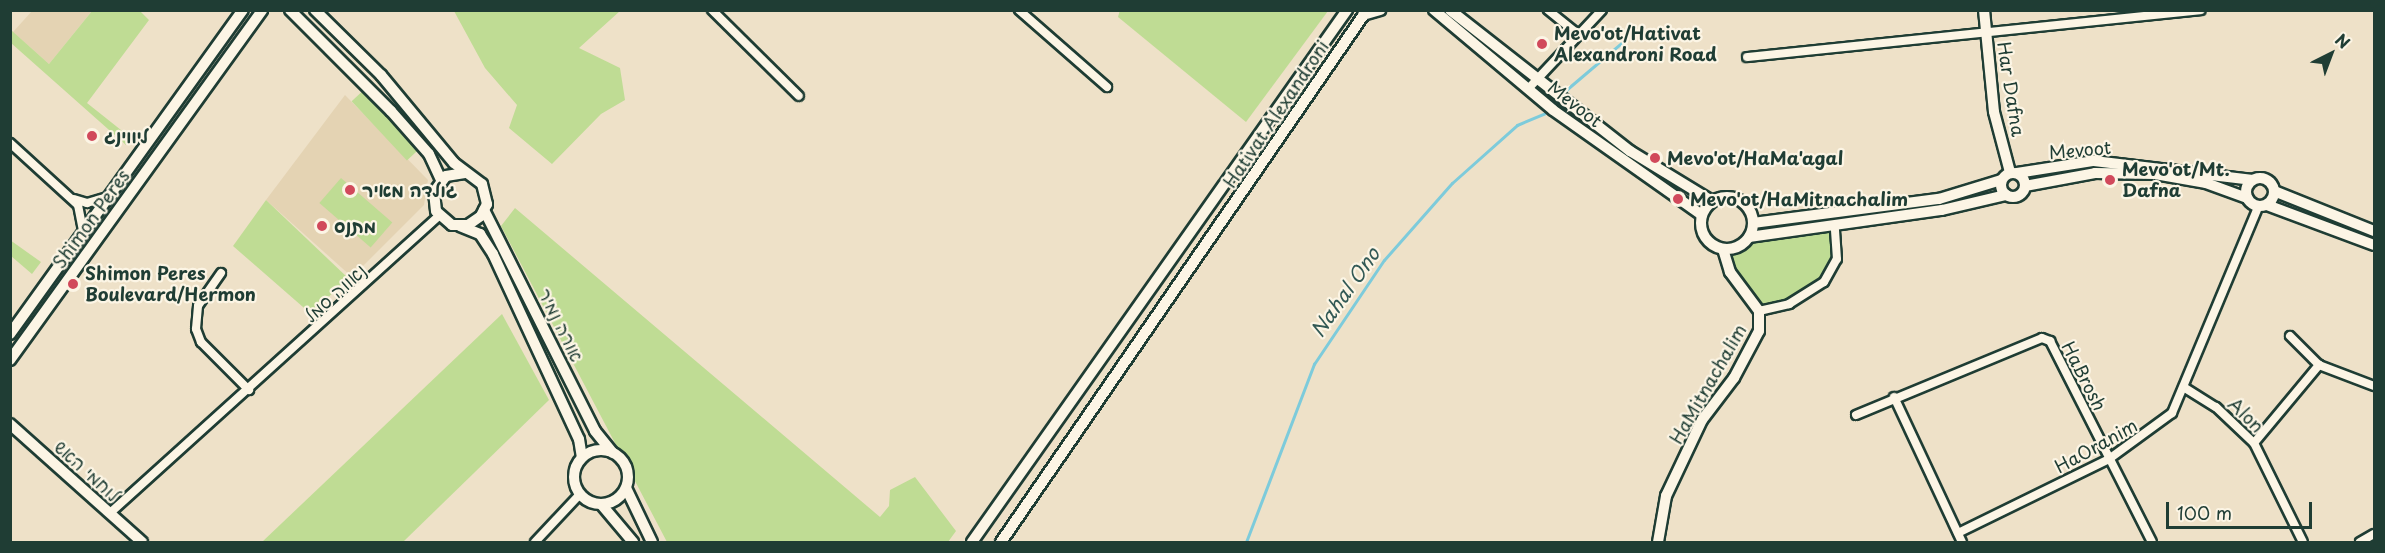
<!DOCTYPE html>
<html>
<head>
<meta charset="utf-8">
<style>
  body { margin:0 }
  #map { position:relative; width:2385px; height:553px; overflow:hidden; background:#eee1c8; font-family:"Playpen Sans","Playpen Sans Hebrew",sans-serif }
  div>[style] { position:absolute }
  .built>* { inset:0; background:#e4d3b3 }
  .green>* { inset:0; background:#bfdc94; transform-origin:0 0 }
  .stream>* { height:3px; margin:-1.5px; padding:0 1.5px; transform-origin:1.5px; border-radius:1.5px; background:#7dcbdb }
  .roads { filter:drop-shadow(2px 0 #1f3d34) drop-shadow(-2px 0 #1f3d34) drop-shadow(0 2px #1f3d34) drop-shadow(0 -2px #1f3d34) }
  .street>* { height:8px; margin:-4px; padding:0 4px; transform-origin:4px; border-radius:4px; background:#fcf5e5 }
  .secondary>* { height:10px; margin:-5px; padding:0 5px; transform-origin:5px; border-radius:5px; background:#fcf5e5 }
  .secondary>.ring { margin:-5px; padding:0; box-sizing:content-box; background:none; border:10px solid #fcf5e5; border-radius:50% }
  .dots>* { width:16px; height:16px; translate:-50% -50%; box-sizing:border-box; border:3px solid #fcf5e5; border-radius:50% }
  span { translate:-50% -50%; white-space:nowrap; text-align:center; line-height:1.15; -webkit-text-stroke:4.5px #fcf5e5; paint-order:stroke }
  .poi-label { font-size:18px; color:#1f3d34; font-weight:700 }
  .left { translate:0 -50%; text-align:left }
  .street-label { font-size:18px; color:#1f3d34 }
  .water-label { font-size:20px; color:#325955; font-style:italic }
  .frame { position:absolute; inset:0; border:12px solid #1f3d34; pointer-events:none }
  .north { position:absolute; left:2301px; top:24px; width:60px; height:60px; -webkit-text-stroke:4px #fcf5e5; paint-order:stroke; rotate:42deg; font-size:16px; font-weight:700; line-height:24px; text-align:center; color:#1f3d34 }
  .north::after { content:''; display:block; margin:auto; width:21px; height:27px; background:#1f3d34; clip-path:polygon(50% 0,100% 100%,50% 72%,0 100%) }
  .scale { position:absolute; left:2166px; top:502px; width:146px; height:27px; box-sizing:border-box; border:3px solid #1f3d34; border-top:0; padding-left:8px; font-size:18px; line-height:21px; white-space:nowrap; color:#1f3d34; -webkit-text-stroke:4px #fcf5e5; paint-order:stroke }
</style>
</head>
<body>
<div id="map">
  <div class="built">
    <div style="clip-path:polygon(32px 11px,92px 11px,49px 64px,13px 32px)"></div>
    <div style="clip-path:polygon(345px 95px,428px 180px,424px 205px,352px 277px,266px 200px)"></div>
  </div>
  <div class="green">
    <div style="clip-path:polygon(1120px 10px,1328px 10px,1328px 11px,1246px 122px,1118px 17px)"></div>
    <div style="clip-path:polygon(92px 11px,140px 11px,149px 20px,87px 103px,131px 138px,126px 145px,11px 43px,11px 30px,49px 64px)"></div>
    <div style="clip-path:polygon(454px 11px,620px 11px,579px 48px,620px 68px,625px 100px,601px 114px,552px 164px,509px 128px,517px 105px,485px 68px)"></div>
    <div style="left:367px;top:87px;width:81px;height:21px;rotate:47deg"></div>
    <div style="left:341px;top:178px;width:68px;height:33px;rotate:41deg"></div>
    <div style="clip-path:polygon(266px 200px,348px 278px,311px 314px,233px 246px)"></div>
    <div style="clip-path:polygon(515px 208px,880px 517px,889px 506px,890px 490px,915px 477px,956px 531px,948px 542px,667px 542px,501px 226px)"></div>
    <div style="clip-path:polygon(1835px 227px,1837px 259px,1824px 282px,1789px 304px,1759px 311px,1730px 272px,1723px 249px,1749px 237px)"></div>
    <div style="clip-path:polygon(10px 240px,41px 262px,32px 274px,11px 256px)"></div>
    <div style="clip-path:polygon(502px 314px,549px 400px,403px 542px,262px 542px)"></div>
  </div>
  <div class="stream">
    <div style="left:1566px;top:90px;width:79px;rotate:-40.4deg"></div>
    <div style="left:1246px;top:542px;width:191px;rotate:-69.1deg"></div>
    <div style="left:1314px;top:364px;width:125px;rotate:-56.1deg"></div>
    <div style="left:1384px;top:260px;width:103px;rotate:-48.6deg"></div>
    <div style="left:1452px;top:183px;width:87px;rotate:-41.7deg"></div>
    <div style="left:1517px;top:125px;width:30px;rotate:-23deg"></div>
  </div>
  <div class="roads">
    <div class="street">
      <div style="left:712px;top:10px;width:122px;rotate:44.7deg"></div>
      <div style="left:1019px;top:10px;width:117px;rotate:41.2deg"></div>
      <div style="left:1548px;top:10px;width:38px;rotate:39deg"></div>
      <div style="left:1747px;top:57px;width:456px;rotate:-5.9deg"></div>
      <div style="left:1528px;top:89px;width:108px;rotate:-46.9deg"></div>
      <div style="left:10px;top:143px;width:92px;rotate:42.4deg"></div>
      <div style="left:78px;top:205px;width:26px;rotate:79deg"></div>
      <div style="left:74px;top:199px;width:14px;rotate:17deg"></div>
      <div style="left:87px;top:203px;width:22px;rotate:-16deg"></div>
      <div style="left:221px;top:273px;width:40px;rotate:124.9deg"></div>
      <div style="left:198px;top:306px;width:23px;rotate:95deg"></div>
      <div style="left:196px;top:329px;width:14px;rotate:69deg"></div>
      <div style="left:201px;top:342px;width:68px;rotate:45deg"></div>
      <div style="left:1759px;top:311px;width:31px;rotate:-13deg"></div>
      <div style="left:1789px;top:304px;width:41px;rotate:-32.2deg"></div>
      <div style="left:1824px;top:282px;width:26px;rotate:-61deg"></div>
      <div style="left:1837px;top:259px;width:32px;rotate:-94deg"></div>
      <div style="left:2290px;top:336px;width:41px;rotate:45deg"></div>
      <div style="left:2319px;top:365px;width:59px;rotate:20.9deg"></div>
      <div style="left:2185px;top:388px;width:36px;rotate:32deg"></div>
      <div style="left:2216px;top:407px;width:52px;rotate:43.5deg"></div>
      <div style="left:2254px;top:443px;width:110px;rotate:63.7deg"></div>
      <div style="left:1894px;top:397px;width:160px;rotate:64.9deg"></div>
      <div style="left:1856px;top:415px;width:201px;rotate:-22.5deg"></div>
      <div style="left:2042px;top:338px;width:9px;rotate:21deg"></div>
      <div style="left:2050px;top:341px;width:225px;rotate:63.1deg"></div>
      <div style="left:2254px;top:443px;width:102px;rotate:-50.2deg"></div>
      <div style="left:110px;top:513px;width:443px;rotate:-42.1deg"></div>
      <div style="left:1958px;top:533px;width:168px;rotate:-26.1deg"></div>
      <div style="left:2109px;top:459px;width:78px;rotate:-36.1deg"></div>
      <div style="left:2172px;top:413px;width:223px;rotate:-67.3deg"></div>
      <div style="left:535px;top:542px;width:66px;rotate:-46.8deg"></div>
      <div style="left:2360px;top:542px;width:16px;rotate:-30deg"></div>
    </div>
    <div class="secondary">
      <div style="left:290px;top:10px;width:143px;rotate:45deg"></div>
      <div style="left:391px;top:111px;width:57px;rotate:48.5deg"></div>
      <div style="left:429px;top:154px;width:29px;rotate:65deg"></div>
      <div style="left:315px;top:10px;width:93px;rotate:44.6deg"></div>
      <div style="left:381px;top:75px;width:114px;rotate:50.3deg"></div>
      <div style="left:454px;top:163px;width:35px;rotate:37deg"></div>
      <div style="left:482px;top:184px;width:21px;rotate:76deg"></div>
      <div style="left:487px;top:204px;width:13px;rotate:117deg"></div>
      <div style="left:481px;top:216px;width:16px;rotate:145deg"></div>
      <div style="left:468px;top:225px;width:16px;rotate:180deg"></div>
      <div style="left:452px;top:225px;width:21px;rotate:-139deg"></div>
      <div style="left:436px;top:211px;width:19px;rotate:-96deg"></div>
      <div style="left:434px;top:192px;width:20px;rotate:-53deg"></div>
      <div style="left:446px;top:176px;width:19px;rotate:-9deg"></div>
      <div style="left:1434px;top:10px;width:155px;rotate:40deg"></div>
      <div style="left:1553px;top:110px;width:182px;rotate:35.2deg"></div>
      <div style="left:1450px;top:10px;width:229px;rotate:38.1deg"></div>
      <div style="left:1630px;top:151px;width:96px;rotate:31.4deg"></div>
      <div style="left:1984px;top:10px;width:102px;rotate:84.4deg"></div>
      <div style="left:1994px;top:112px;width:62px;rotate:75.1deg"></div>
      <div style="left:1363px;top:15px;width:18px;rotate:-16deg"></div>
      <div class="ring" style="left:2001px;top:173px;width:14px;height:14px"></div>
      <div style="left:2017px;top:173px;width:78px;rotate:-8.9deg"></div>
      <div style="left:2094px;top:161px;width:160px;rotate:6.8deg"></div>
      <div class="ring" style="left:2246px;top:178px;width:18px;height:18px"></div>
      <div style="left:2025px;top:186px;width:71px;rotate:-10.5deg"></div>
      <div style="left:2095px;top:173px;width:60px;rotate:1deg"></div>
      <div style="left:2155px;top:174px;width:52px;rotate:10deg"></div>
      <div style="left:2206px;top:183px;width:44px;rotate:20.1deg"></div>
      <div style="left:2274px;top:191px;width:108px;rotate:21.8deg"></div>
      <div class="ring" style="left:1701px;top:197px;width:42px;height:42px"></div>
      <div style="left:2267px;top:205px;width:114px;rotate:20.5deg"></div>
      <div style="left:484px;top:210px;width:247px;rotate:63.3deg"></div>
      <div style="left:595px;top:431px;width:28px;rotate:51deg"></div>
      <div style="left:1753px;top:223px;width:188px;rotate:-7.4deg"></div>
      <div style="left:1939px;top:199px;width:65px;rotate:-17deg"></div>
      <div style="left:460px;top:226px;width:22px;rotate:22deg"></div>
      <div style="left:480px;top:234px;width:24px;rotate:57deg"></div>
      <div style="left:493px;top:254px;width:204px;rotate:65.1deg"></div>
      <div style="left:579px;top:439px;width:18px;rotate:81deg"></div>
      <div style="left:1749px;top:237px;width:195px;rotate:-8deg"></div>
      <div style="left:1942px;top:210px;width:66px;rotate:-13.2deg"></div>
      <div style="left:10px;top:334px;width:399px;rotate:-54.3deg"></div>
      <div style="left:10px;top:360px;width:431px;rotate:-54.2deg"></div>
      <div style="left:10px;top:424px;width:177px;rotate:41.8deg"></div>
      <div class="ring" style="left:574px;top:450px;width:44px;height:44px"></div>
      <div style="left:626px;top:488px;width:60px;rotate:64.3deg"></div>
      <div style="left:601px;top:504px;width:50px;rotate:49.9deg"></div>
      <div style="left:972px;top:542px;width:651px;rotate:-54.82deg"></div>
      <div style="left:1001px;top:542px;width:646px;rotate:-55.47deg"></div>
      <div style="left:1658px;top:542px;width:47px;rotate:-80.1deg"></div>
      <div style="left:1666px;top:496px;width:84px;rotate:-64.7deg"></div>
      <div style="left:1702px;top:420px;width:53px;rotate:-52.7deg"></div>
      <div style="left:1734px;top:378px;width:53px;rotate:-62deg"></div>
      <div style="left:1759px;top:331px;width:20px;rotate:-90deg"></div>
      <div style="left:1759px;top:311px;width:49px;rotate:-126.6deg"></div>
      <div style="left:1730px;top:272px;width:24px;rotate:-107deg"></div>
    </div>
  </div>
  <div class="dots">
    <div style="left:1542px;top:44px;background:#d1495b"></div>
    <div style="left:92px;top:136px;background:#d1495b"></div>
    <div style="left:1655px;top:158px;background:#d1495b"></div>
    <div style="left:2110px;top:180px;background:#d1495b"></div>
    <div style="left:350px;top:190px;background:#d1495b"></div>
    <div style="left:1678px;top:199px;background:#d1495b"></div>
    <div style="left:322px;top:226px;background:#d1495b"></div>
    <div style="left:73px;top:284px;background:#d1495b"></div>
  </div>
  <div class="poi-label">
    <span class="left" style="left:1554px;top:44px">Mevo'ot/Hativat<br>Alexandroni Road</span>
    <span class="left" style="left:104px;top:136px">ליווינג</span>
    <span class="left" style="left:1667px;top:158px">Mevo'ot/HaMa'agal</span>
    <span class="left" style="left:2122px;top:180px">Mevo'ot/Mt.<br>Dafna</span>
    <span class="left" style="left:362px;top:190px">גולדה מאיר</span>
    <span class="left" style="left:1690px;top:199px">Mevo'ot/HaMitnachalim</span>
    <span class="left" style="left:334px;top:226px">מתנס</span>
    <span class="left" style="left:85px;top:284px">Shimon Peres<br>Boulevard/Hermon</span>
  </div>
  <div class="street-label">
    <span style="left:2011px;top:89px;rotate:81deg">Har Dafna</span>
    <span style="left:1575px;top:104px;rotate:38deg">Mevoot</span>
    <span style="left:1276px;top:114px;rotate:-56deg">Hativat Alexandroni</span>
    <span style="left:2080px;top:150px;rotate:-5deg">Mevoot</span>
    <span style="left:91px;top:219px;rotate:-54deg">Shimon Peres</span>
    <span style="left:335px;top:293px;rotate:-42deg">נאווה סמל</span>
    <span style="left:561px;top:325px;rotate:64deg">אורה נמיר</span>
    <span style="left:2084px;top:376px;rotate:63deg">HaBrosh</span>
    <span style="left:1708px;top:384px;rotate:-60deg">HaMitnachalim</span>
    <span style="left:2246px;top:415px;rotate:44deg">Alon</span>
    <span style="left:2096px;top:446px;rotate:-29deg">HaOranim</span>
    <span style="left:87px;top:471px;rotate:42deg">לוחמי האש</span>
  </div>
  <div class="water-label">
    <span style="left:1345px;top:292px;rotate:-55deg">Nahal Ono</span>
  </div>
  <div class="frame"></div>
  <div class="north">N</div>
  <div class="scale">100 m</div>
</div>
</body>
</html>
